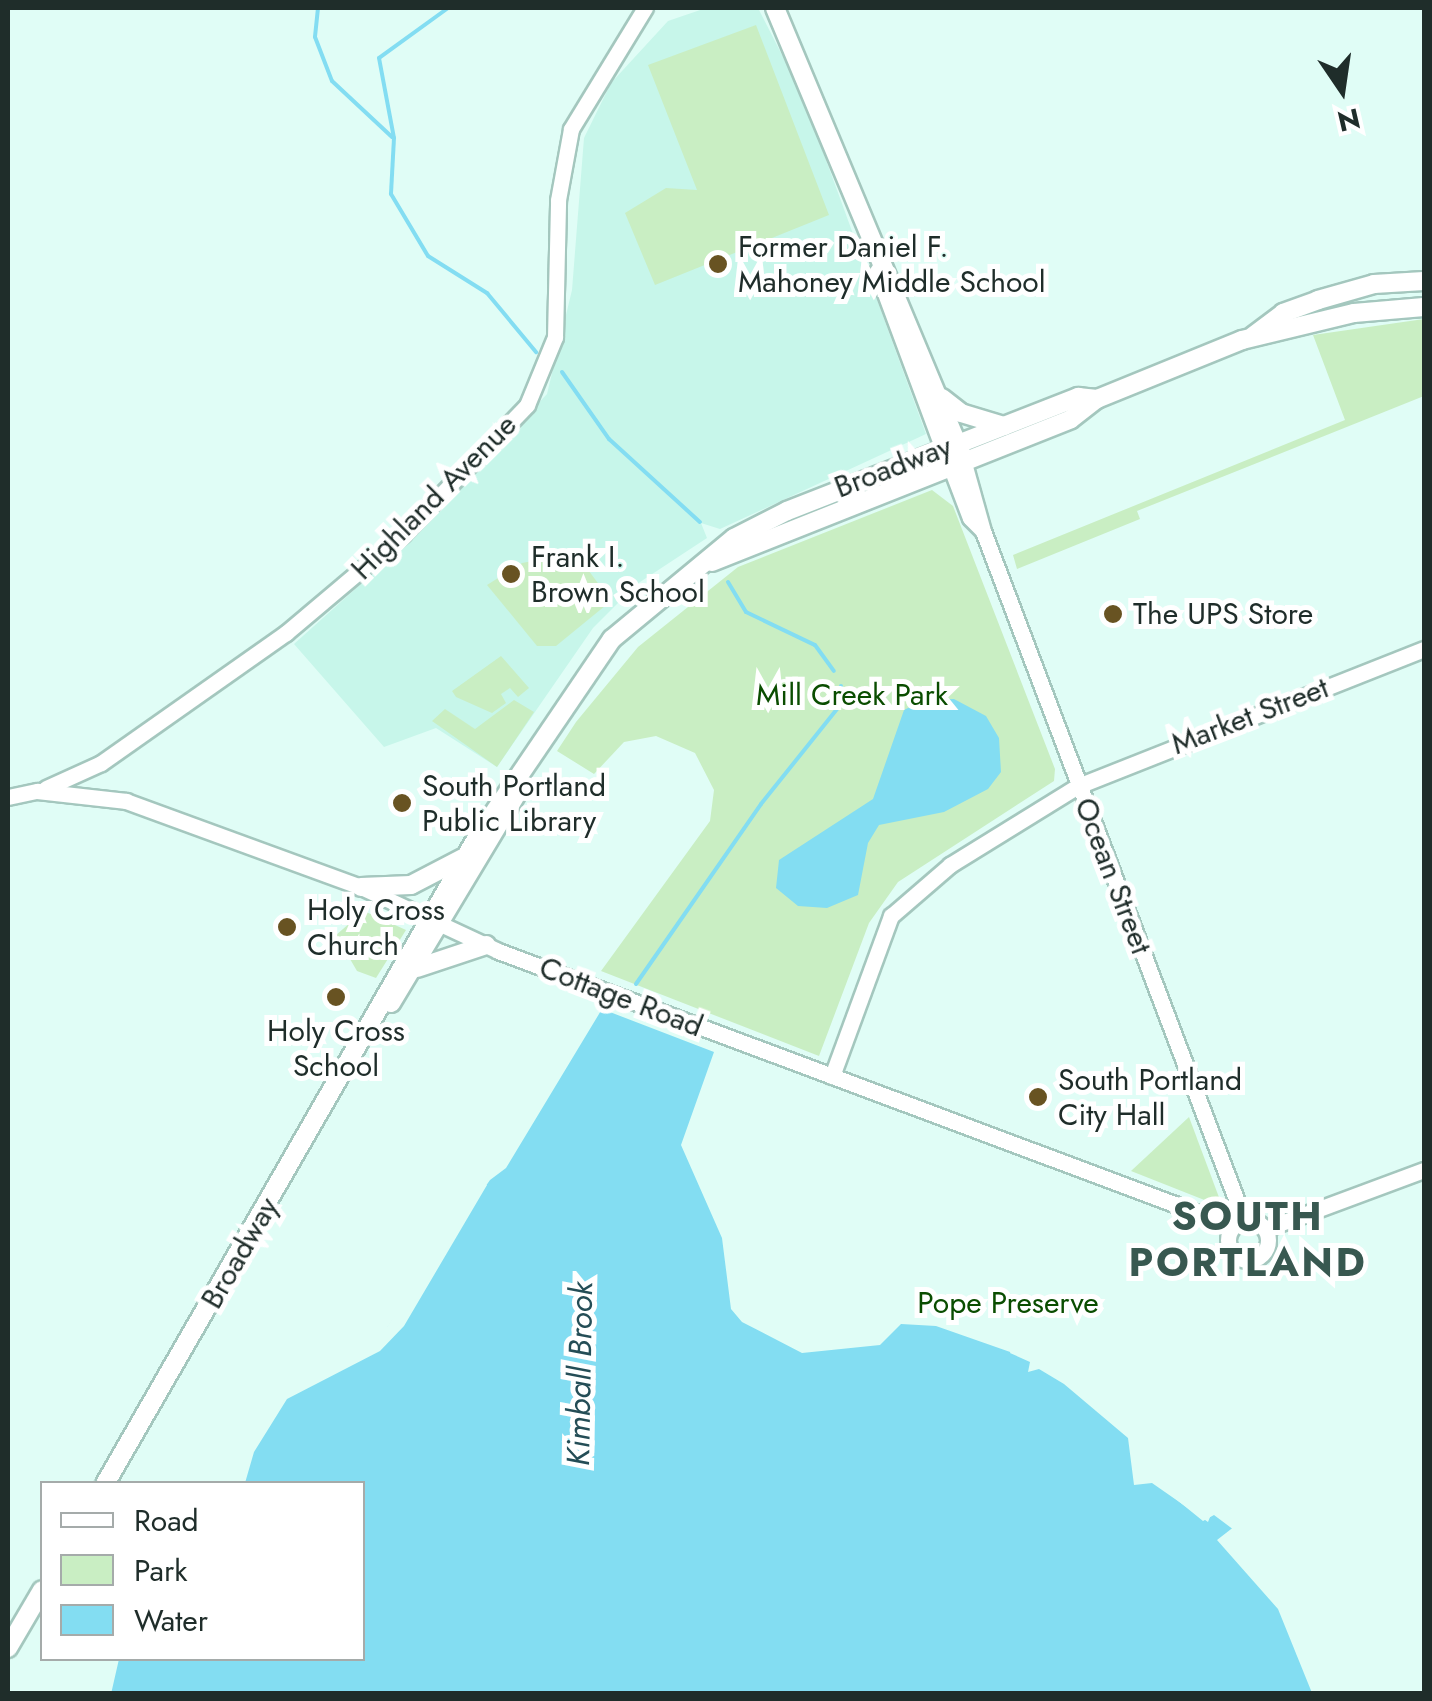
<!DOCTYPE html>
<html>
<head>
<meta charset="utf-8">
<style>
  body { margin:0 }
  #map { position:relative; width:1432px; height:1701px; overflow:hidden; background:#e0fdf6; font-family:Jost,sans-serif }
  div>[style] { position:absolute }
  .built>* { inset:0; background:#c7f6ea }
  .green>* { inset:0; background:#c9eec3 }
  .water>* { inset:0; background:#83ddf2 }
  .pier>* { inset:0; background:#e0fdf6 }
  .stream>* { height:4px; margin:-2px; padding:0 2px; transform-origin:2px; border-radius:2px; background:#83ddf2 }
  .roads { filter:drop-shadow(2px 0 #a4c7be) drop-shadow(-2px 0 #a4c7be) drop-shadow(0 2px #a4c7be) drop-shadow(0 -2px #a4c7be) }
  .tertiary>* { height:15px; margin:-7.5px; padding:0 7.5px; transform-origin:7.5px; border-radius:7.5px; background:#fff }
  .tertiary>.ring { margin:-7.5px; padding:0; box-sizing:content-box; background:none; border:15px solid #fff; border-radius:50% }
  .secondary>* { height:18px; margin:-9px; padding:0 9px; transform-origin:9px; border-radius:9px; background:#fff }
  .dots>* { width:28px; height:28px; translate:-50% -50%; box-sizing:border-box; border:5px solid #fff; border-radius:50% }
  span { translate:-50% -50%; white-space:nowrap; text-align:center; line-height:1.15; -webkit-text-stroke:10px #fff; paint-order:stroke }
  .poi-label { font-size:30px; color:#1f2d2a }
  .left { translate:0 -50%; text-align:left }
  .street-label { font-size:30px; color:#1f2d2a }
  .park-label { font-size:30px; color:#0a4d00 }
  .water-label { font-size:32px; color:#244d56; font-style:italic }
  .district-label { font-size:40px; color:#385850; font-weight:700; letter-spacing:2.5px }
  .frame { position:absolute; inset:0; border:10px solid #1f2d2a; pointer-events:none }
  .legend { position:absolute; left:40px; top:1481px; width:325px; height:180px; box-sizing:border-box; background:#fff; border:2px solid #a5abaa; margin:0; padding:12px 18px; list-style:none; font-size:30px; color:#1f2d2a }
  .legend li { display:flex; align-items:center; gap:20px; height:50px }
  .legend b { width:50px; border:2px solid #a5abaa }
  .north { position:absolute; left:1292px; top:40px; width:100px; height:100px; -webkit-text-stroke:8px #fff; paint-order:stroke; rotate:167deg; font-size:28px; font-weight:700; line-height:40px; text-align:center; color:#1f2d2a }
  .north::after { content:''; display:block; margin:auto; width:35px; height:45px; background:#1f2d2a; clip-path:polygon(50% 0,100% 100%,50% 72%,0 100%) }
</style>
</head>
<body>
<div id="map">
  <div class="built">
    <div style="clip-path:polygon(706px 8px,758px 8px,802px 94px,926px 434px,720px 529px,701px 523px,707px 538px,637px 584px,593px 628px,497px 767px,436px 728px,384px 747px,294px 644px,402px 547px,547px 394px,572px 290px,584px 138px,611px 83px,668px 21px)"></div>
  </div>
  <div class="green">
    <div style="clip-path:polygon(756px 25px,829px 215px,655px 285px,625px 213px,666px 188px,697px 190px,648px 65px)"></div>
    <div style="clip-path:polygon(1424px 319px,1424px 396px,1137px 511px,1140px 519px,1017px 569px,1013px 555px,1345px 420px,1313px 335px)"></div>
    <div style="clip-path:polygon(932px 490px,953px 506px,1055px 769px,1054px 781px,898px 882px,869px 923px,819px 1056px,601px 971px,710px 821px,714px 790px,695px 753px,656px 736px,624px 742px,594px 774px,557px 751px,576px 722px,638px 647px,738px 567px)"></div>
    <div style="clip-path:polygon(549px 558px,589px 571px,611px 601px,556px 646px,537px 646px,487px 585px,522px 563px)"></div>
    <div style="clip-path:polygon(501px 656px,529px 688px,518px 697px,510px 688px,501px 694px,506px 703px,492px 713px,456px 697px,452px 691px)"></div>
    <div style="clip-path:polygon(514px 700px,534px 712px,497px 767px,432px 721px,445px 709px,475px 729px)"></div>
    <div style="clip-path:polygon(364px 911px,406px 930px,376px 978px,357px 971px,336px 935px)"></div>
    <div style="clip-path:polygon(1189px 1117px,1220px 1200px,1217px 1205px,1131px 1171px)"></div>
  </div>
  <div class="water">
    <div style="clip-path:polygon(954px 699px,986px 716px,999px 738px,1001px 772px,988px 789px,944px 812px,879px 825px,868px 843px,858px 895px,827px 908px,798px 906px,776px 888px,779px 860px,873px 799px,904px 710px,924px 700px)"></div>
    <div style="clip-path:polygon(602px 1009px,714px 1052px,681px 1145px,722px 1238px,731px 1309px,742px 1322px,802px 1353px,880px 1345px,901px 1324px,936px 1326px,1033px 1360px,1108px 1413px,1131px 1438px,1135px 1466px,1203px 1521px,1214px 1515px,1234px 1530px,1288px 1602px,1297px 1655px,1322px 1694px,111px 1694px,119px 1659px,362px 1658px,362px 1484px,228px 1483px,283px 1397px,375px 1345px,490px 1180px,506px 1168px)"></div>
  </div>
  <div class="pier">
    <div style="clip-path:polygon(482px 1183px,487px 1185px,404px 1326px,380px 1351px,287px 1399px,254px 1452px,245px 1483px,227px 1483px,276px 1399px,387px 1327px)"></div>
    <div style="clip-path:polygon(1013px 1345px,1111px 1410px,1135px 1437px,1140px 1464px,1201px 1515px,1212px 1512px,1208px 1522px,1152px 1483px,1134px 1485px,1128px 1438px,1064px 1384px,1039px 1369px,1028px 1372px,1030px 1362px,1010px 1353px)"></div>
    <div style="clip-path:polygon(1235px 1526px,1292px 1600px,1302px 1652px,1317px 1666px,1326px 1693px,1312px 1693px,1278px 1609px,1217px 1540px)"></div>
  </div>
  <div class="stream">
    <div style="left:318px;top:8px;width:29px;rotate:96deg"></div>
    <div style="left:315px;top:37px;width:47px;rotate:68.9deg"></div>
    <div style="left:332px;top:81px;width:82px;rotate:43deg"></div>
    <div style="left:448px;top:8px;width:85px;rotate:144.1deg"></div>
    <div style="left:379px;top:58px;width:81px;rotate:79.4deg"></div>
    <div style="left:394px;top:138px;width:56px;rotate:93.1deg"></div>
    <div style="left:391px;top:194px;width:72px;rotate:59.2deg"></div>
    <div style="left:428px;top:256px;width:70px;rotate:32.1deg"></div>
    <div style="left:487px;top:293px;width:77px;rotate:50.3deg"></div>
    <div style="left:562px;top:372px;width:82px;rotate:55deg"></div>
    <div style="left:609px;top:439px;width:123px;rotate:42.4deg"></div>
    <div style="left:728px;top:582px;width:35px;rotate:59deg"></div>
    <div style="left:746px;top:612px;width:76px;rotate:25.6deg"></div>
    <div style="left:815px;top:645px;width:32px;rotate:54deg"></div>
    <div style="left:636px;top:984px;width:219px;rotate:-55.2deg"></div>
    <div style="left:761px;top:804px;width:128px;rotate:-51.3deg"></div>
    <div style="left:841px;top:704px;width:18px;rotate:-90deg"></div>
  </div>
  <div class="roads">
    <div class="tertiary">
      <div style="left:964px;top:463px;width:71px;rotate:74.4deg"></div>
      <div style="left:983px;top:531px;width:737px;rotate:69.25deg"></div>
      <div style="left:951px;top:468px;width:53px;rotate:69.2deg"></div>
      <div style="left:970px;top:518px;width:17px;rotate:45deg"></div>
      <div style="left:46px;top:788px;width:60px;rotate:-24.4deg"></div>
      <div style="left:101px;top:763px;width:226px;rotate:-35.1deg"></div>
      <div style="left:286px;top:633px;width:153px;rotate:-40.2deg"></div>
      <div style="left:403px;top:534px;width:179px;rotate:-46.1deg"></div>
      <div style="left:527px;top:405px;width:74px;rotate:-67.6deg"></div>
      <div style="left:555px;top:337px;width:137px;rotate:-88.7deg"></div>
      <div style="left:558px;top:200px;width:72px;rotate:-79.6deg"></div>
      <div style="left:571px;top:129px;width:142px;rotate:-58.6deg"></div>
      <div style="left:8px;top:797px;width:30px;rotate:-12deg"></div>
      <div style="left:37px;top:791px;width:90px;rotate:6.4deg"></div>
      <div style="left:126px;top:801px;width:250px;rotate:20.1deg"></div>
      <div style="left:361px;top:887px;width:151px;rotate:25deg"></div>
      <div style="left:498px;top:951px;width:785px;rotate:20.51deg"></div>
      <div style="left:832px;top:1076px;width:171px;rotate:-69.8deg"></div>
      <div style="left:891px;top:916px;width:78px;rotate:-40.8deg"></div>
      <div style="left:950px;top:865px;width:150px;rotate:-31.7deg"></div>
      <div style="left:1078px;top:786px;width:372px;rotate:-21.6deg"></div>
      <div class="ring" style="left:1228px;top:1220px;width:25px;height:25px"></div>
      <div style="left:1265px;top:1229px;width:170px;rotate:-20.4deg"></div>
    </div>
    <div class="secondary">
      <div style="left:775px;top:8px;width:482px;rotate:67.3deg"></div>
      <div style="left:879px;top:272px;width:198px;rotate:69.6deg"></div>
      <div style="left:1253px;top:336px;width:38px;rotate:-37deg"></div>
      <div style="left:1283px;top:313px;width:37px;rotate:-20deg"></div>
      <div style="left:1318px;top:300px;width:58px;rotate:-15.9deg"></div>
      <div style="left:1374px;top:284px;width:50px;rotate:-3.4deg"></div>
      <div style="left:942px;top:398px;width:24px;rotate:38deg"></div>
      <div style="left:961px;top:413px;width:45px;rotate:16.8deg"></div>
      <div style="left:712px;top:562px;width:386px;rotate:-21.7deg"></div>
      <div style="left:1071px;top:419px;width:33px;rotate:-38deg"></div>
      <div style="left:1097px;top:399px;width:157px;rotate:-22.1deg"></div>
      <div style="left:1242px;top:340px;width:115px;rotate:-13.6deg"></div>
      <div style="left:1354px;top:313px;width:70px;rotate:-4.9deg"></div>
      <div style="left:361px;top:887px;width:50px;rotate:-2.3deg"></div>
      <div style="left:411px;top:885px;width:59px;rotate:-27.4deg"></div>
      <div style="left:417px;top:968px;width:73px;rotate:-18.4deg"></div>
      <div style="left:391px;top:1003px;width:249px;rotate:-59deg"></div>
      <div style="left:105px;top:1484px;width:744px;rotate:-60.09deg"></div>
      <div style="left:476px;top:839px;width:242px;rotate:-55.8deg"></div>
      <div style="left:612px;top:639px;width:158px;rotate:-39.6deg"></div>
      <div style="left:734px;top:538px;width:59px;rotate:-27deg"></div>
      <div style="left:787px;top:511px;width:313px;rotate:-21.4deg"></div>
      <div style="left:1078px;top:397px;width:19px;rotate:6deg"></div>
      <div style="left:8px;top:1648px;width:67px;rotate:-59.6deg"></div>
    </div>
  </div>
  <div class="dots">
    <div style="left:718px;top:264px;background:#685322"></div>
    <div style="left:511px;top:574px;background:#685322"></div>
    <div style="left:1113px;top:614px;background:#685322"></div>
    <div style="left:402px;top:803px;background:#685322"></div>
    <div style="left:287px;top:927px;background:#685322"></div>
    <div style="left:336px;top:997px;background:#685322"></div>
    <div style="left:1038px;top:1097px;background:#685322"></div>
  </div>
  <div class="poi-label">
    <span class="left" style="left:738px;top:264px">Former Daniel F.<br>Mahoney Middle School</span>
    <span class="left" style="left:531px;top:574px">Frank I.<br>Brown School</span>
    <span class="left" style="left:1133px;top:614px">The UPS Store</span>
    <span class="left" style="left:422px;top:803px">South Portland<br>Public Library</span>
    <span class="left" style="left:307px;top:927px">Holy Cross<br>Church</span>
    <span style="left:336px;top:1048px">Holy Cross<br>School</span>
    <span class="left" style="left:1058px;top:1097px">South Portland<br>City Hall</span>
  </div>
  <div class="street-label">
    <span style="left:893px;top:467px;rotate:-21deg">Broadway</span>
    <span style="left:434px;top:497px;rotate:-45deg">Highland Avenue</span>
    <span style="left:1250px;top:716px;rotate:-21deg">Market Street</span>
    <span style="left:1113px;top:876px;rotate:69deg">Ocean Street</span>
    <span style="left:621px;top:997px;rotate:21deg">Cottage Road</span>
    <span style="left:240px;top:1253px;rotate:-60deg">Broadway</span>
  </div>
  <div class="park-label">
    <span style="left:852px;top:695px">Mill Creek Park</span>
    <span style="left:1008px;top:1303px">Pope Preserve</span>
  </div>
  <div class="water-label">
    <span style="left:580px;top:1374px;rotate:-89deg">Kimball Brook</span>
  </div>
  <div class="district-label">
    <span style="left:1248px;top:1239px">SOUTH<br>PORTLAND</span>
  </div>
  <div class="frame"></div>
  <ul class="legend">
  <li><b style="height:12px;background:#fff"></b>Road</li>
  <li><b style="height:28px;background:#c9eec3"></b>Park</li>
  <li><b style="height:28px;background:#83ddf2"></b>Water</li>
  </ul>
  <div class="north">N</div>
</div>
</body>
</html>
